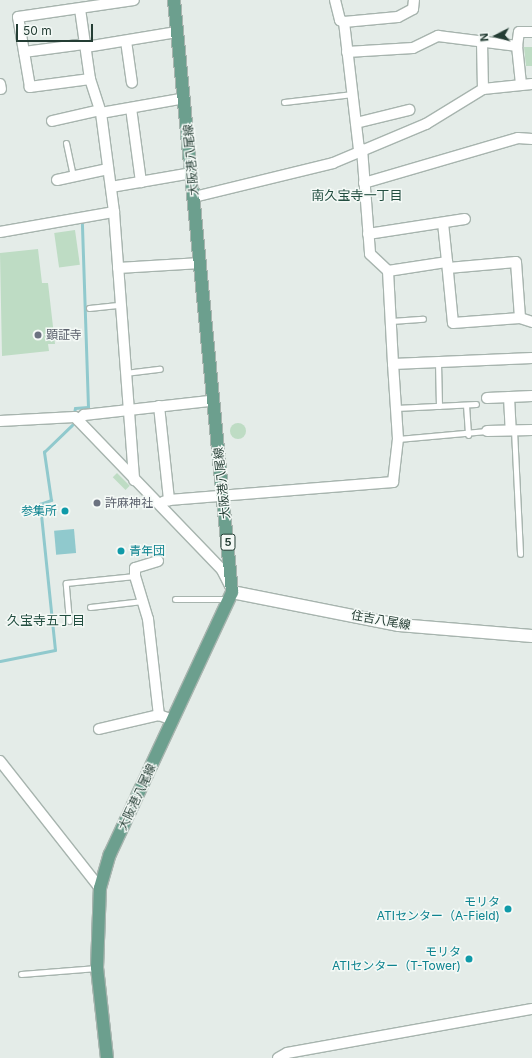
<!DOCTYPE html>
<html>
<head>
<meta charset="utf-8">
<style>
  body { margin:0 }
  #map { position:relative; width:532px; height:1058px; overflow:hidden; background:#e4ece8; font-family:Inter,"Noto Sans JP",sans-serif }
  div>[style] { position:absolute }
  .green>* { inset:0; background:#bedcc4; transform-origin:0 0 }
  .round { border-radius:50% }
  .water>* { inset:0; background:#90c9cd; transform-origin:0 0 }
  .stream>* { height:3px; margin:-1.5px; padding:0 1.5px; transform-origin:1.5px; border-radius:1.5px; background:#90c9cd }
  .roads { filter:drop-shadow(1px 0 #a7b4ae) drop-shadow(-1px 0 #a7b4ae) drop-shadow(0 1px #a7b4ae) drop-shadow(0 -1px #a7b4ae) }
  .service>* { height:5px; margin:-2.5px; padding:0 2.5px; transform-origin:2.5px; border-radius:2.5px; background:#fff }
  .minor>* { height:10px; margin:-5px; padding:0 5px; transform-origin:5px; border-radius:5px; background:#fff }
  .secondary>* { height:12px; margin:-6px; padding:0 6px; transform-origin:6px; border-radius:6px; background:#fff }
  .primary>* { height:12px; margin:-6px; padding:0 6px; transform-origin:6px; border-radius:6px; background:#6c9f8e }
  .dots>* { width:11px; height:11px; translate:-50% -50%; box-sizing:border-box; border:2px solid #f4f9f6; border-radius:50% }
  span { translate:-50% -50%; white-space:nowrap; text-align:center; line-height:1.15; -webkit-text-stroke:3px #f4f9f6; paint-order:stroke }
  .shield-label span { padding:1px 3px; background:#f4f9f6; border:1px solid; border-radius:3px; -webkit-text-stroke-width:0 }
  .shield-label { font-size:11px; color:#243d34; font-weight:700 }
  .street-label { font-size:12px; color:#243d34 }
  .worship-label { font-size:12px; color:#5b616d }
  .left { translate:0 -50%; text-align:left }
  .culture-label { font-size:12px; color:#0d838f }
  .right { translate:-100% -50%; text-align:right }
  .neighbourhood-label { font-size:13px; color:#224e40 }
  .north { position:absolute; left:476px; top:16px; width:40px; height:40px; -webkit-text-stroke:3px #f4f9f6; paint-order:stroke; rotate:264deg; font-size:11px; font-weight:700; line-height:16px; text-align:center; color:#243d34 }
  .north::after { content:''; display:block; margin:auto; width:14px; height:18px; background:#243d34; clip-path:polygon(50% 0,100% 100%,50% 72%,0 100%) }
  .scale { position:absolute; left:16px; top:24px; width:77px; height:18px; box-sizing:border-box; border:2px solid #243d34; border-top:0; padding-left:5px; font-size:12px; line-height:14px; white-space:nowrap; color:#243d34; -webkit-text-stroke:3px #f4f9f6; paint-order:stroke }
</style>
</head>
<body>
<div id="map">
  <div class="green">
    <div style="clip-path:polygon(524px 47px,532px 47px,532px 66px,526px 66px)"></div>
    <div style="left:75px;top:230px;width:35px;height:21px;rotate:82deg"></div>
    <div style="clip-path:polygon(38px 249px,42px 283px,48px 283px,55px 344px,48px 344px,49px 351px,2px 356px,0 253px)"></div>
    <div class="round" style="left:230px;top:423px;width:16px;height:16px"></div>
    <div style="left:117px;top:473px;width:18px;height:6px;rotate:45deg"></div>
  </div>
  <div class="water">
    <div style="left:74px;top:529px;width:24px;height:20px;rotate:85deg"></div>
  </div>
  <div class="stream">
    <div style="left:74px;top:413px;width:5px;rotate:-79deg"></div>
    <div style="left:75px;top:408px;width:13px;rotate:-4deg"></div>
    <div style="left:88px;top:407px;width:183px;rotate:-91.9deg"></div>
    <div style="left:0;top:661px;width:56px;rotate:-11.3deg"></div>
    <div style="left:55px;top:650px;width:147px;rotate:-95.9deg"></div>
    <div style="left:40px;top:504px;width:12px;rotate:-20deg"></div>
    <div style="left:51px;top:500px;width:49px;rotate:-98.3deg"></div>
    <div style="left:44px;top:452px;width:39px;rotate:-44deg"></div>
  </div>
  <div class="roads">
    <div class="service">
      <div style="left:284px;top:102px;width:69px;rotate:-6.6deg"></div>
      <div style="left:66px;top:143px;width:35px;rotate:78deg"></div>
      <div style="left:89px;top:308px;width:31px;rotate:-6deg"></div>
      <div style="left:391px;top:321px;width:32px;rotate:-4deg"></div>
      <div style="left:438px;top:362px;width:44px;rotate:88.7deg"></div>
      <div style="left:125px;top:373px;width:35px;rotate:-7deg"></div>
      <div style="left:466px;top:405px;width:30px;rotate:86deg"></div>
      <div style="left:396px;top:408px;width:80px;rotate:-2.9deg"></div>
      <div style="left:514px;top:430px;width:124px;rotate:87.2deg"></div>
      <div style="left:398px;top:439px;width:89px;rotate:-5.1deg"></div>
      <div style="left:175px;top:599px;width:53px"></div>
      <div style="left:90px;top:607px;width:53px;rotate:-6.5deg"></div>
      <div style="left:69px;top:621px;width:38px;rotate:-95deg"></div>
      <div style="left:66px;top:583px;width:69px;rotate:-5.8deg"></div>
      <div style="left:21px;top:974px;width:76px;rotate:-4.5deg"></div>
    </div>
    <div class="minor">
      <div style="left:335px;top:0;width:21px;rotate:76deg"></div>
      <div style="left:340px;top:20px;width:4px;rotate:27deg"></div>
      <div style="left:344px;top:22px;width:129px;rotate:83.3deg"></div>
      <div style="left:80px;top:9px;width:71px;rotate:81.9deg"></div>
      <div style="left:90px;top:79px;width:36px;rotate:72deg"></div>
      <div style="left:101px;top:113px;width:100px;rotate:82.5deg"></div>
      <div style="left:114px;top:212px;width:269px;rotate:85.7deg"></div>
      <div style="left:344px;top:22px;width:54px;rotate:-5.3deg"></div>
      <div style="left:398px;top:17px;width:17px;rotate:-28deg"></div>
      <div style="left:413px;top:9px;width:9px;rotate:-84deg"></div>
      <div style="left:126px;top:41px;width:42px;rotate:81.9deg"></div>
      <div style="left:482px;top:42px;width:47px;rotate:88.8deg"></div>
      <div style="left:517px;top:46px;width:39px;rotate:84deg"></div>
      <div style="left:86px;top:47px;width:92px;rotate:-9.4deg"></div>
      <div style="left:24px;top:52px;width:62px;rotate:-7.5deg"></div>
      <div style="left:347px;top:52px;width:66px;rotate:-3.5deg"></div>
      <div style="left:413px;top:48px;width:28px;rotate:-26deg"></div>
      <div style="left:438px;top:36px;width:80px;rotate:7.2deg"></div>
      <div style="left:517px;top:46px;width:14px;rotate:-82deg"></div>
      <div style="left:519px;top:32px;width:13px"></div>
      <div style="left:90px;top:79px;width:61px;rotate:172.4deg"></div>
      <div style="left:30px;top:87px;width:71px;rotate:-99.7deg"></div>
      <div style="left:18px;top:17px;width:117px;rotate:-8.3deg"></div>
      <div style="left:0;top:84px;width:5px;rotate:79deg"></div>
      <div style="left:131px;top:108px;width:75px;rotate:82.3deg"></div>
      <div style="left:101px;top:113px;width:85px;rotate:-10.1deg"></div>
      <div style="left:52px;top:121px;width:49px;rotate:-12.9deg"></div>
      <div style="left:356px;top:123px;width:55px;rotate:-13.8deg"></div>
      <div style="left:362px;top:149px;width:105px;rotate:85.6deg"></div>
      <div style="left:370px;top:254px;width:25px;rotate:43deg"></div>
      <div style="left:388px;top:271px;width:93px;rotate:86.9deg"></div>
      <div style="left:57px;top:180px;width:52px;rotate:-12.2deg"></div>
      <div style="left:364px;top:183px;width:160px;rotate:-16.3deg"></div>
      <div style="left:518px;top:138px;width:14px;rotate:4deg"></div>
      <div style="left:111px;top:187px;width:82px;rotate:-9.8deg"></div>
      <div style="left:194px;top:197px;width:143px;rotate:-13.7deg"></div>
      <div style="left:333px;top:163px;width:101px;rotate:-22.8deg"></div>
      <div style="left:426px;top:124px;width:67px;rotate:-31.6deg"></div>
      <div style="left:483px;top:89px;width:49px;rotate:-5.8deg"></div>
      <div style="left:443px;top:223px;width:39px;rotate:84deg"></div>
      <div style="left:0;top:232px;width:116px;rotate:-10deg"></div>
      <div style="left:368px;top:234px;width:98px;rotate:-8.8deg"></div>
      <div style="left:118px;top:268px;width:83px;rotate:-3.4deg"></div>
      <div style="left:448px;top:268px;width:68px;rotate:-5deg"></div>
      <div style="left:516px;top:262px;width:56px;rotate:85.9deg"></div>
      <div style="left:388px;top:271px;width:60px;rotate:-8.7deg"></div>
      <div style="left:447px;top:262px;width:61px;rotate:84.4deg"></div>
      <div style="left:453px;top:323px;width:67px;rotate:-4.3deg"></div>
      <div style="left:520px;top:318px;width:13px;rotate:18deg"></div>
      <div style="left:509px;top:397px;width:33px;rotate:87deg"></div>
      <div style="left:487px;top:398px;width:45px;rotate:-2.5deg"></div>
      <div style="left:159px;top:406px;width:95px;rotate:83.9deg"></div>
      <div style="left:169px;top:500px;width:6px;rotate:162deg"></div>
      <div style="left:78px;top:420px;width:8px;rotate:-40deg"></div>
      <div style="left:84px;top:415px;width:126px;rotate:-6.4deg"></div>
      <div style="left:0;top:421px;width:75px;rotate:-3.1deg"></div>
      <div style="left:75px;top:417px;width:212px;rotate:46.1deg"></div>
      <div style="left:222px;top:570px;width:18px;rotate:63deg"></div>
      <div style="left:487px;top:431px;width:45px;rotate:-1.3deg"></div>
      <div style="left:169px;top:500px;width:225px;rotate:-4.6deg"></div>
      <div style="left:393px;top:482px;width:43px;rotate:-83.4deg"></div>
      <div style="left:398px;top:439px;width:75px;rotate:-93.8deg"></div>
      <div style="left:393px;top:364px;width:139px;rotate:-2.5deg"></div>
      <div style="left:158px;top:561px;width:24px;rotate:163deg"></div>
      <div style="left:135px;top:568px;width:8px;rotate:90deg"></div>
      <div style="left:135px;top:576px;width:45px;rotate:73.2deg"></div>
      <div style="left:148px;top:619px;width:97px;rotate:83.5deg"></div>
      <div style="left:159px;top:715px;width:15px;rotate:20deg"></div>
      <div style="left:99px;top:729px;width:62px;rotate:-13.1deg"></div>
      <div style="left:0;top:761px;width:162px;rotate:51.8deg"></div>
      <div style="left:278px;top:1058px;width:10px;rotate:-29deg"></div>
      <div style="left:287px;top:1053px;width:249px;rotate:-10.2deg"></div>
    </div>
    <div class="secondary">
      <div style="left:232px;top:592px;width:170px;rotate:11.2deg"></div>
      <div style="left:399px;top:625px;width:133px;rotate:4.7deg"></div>
    </div>
    <div class="primary">
      <div style="left:107px;top:1058px;width:91px;rotate:-96.3deg"></div>
      <div style="left:97px;top:968px;width:80px;rotate:-87.9deg"></div>
      <div style="left:100px;top:888px;width:35px;rotate:-74deg"></div>
      <div style="left:110px;top:854px;width:289px;rotate:-65deg"></div>
      <div style="left:232px;top:592px;width:595px;rotate:-95.6deg"></div>
    </div>
  </div>
  <div class="dots">
    <div style="left:38px;top:335px;background:#6b7280"></div>
    <div style="left:97px;top:503px;background:#6b7280"></div>
    <div style="left:65px;top:511px;background:#0f9aa8"></div>
    <div style="left:121px;top:551px;background:#0f9aa8"></div>
    <div style="left:508px;top:909px;background:#0f9aa8"></div>
    <div style="left:469px;top:959px;background:#0f9aa8"></div>
  </div>
  <div class="shield-label">
    <span style="left:228px;top:542px">5</span>
  </div>
  <div class="street-label">
    <span style="left:191px;top:160px;rotate:-95deg">大阪港八尾線</span>
    <span style="left:222px;top:483px;rotate:-96deg">大阪港八尾線</span>
    <span style="left:381px;top:620px;rotate:10deg">住吉八尾線</span>
    <span style="left:137px;top:797px;rotate:-65deg">大阪港八尾線</span>
  </div>
  <div class="worship-label">
    <span class="left" style="left:46px;top:335px">顕証寺</span>
    <span class="left" style="left:105px;top:503px">許麻神社</span>
  </div>
  <div class="culture-label">
    <span class="right" style="left:57px;top:511px">参集所</span>
    <span class="left" style="left:129px;top:551px">青年団</span>
    <span class="right" style="left:500px;top:909px">モリタ<br>ATIセンター（A-Field)</span>
    <span class="right" style="left:461px;top:959px">モリタ<br>ATIセンター（T-Tower)</span>
  </div>
  <div class="neighbourhood-label">
    <span style="left:357px;top:195px">南久宝寺一丁目</span>
    <span style="left:46px;top:620px">久宝寺五丁目</span>
  </div>
  <div class="north">N</div>
  <div class="scale">50 m</div>
</div>
</body>
</html>
